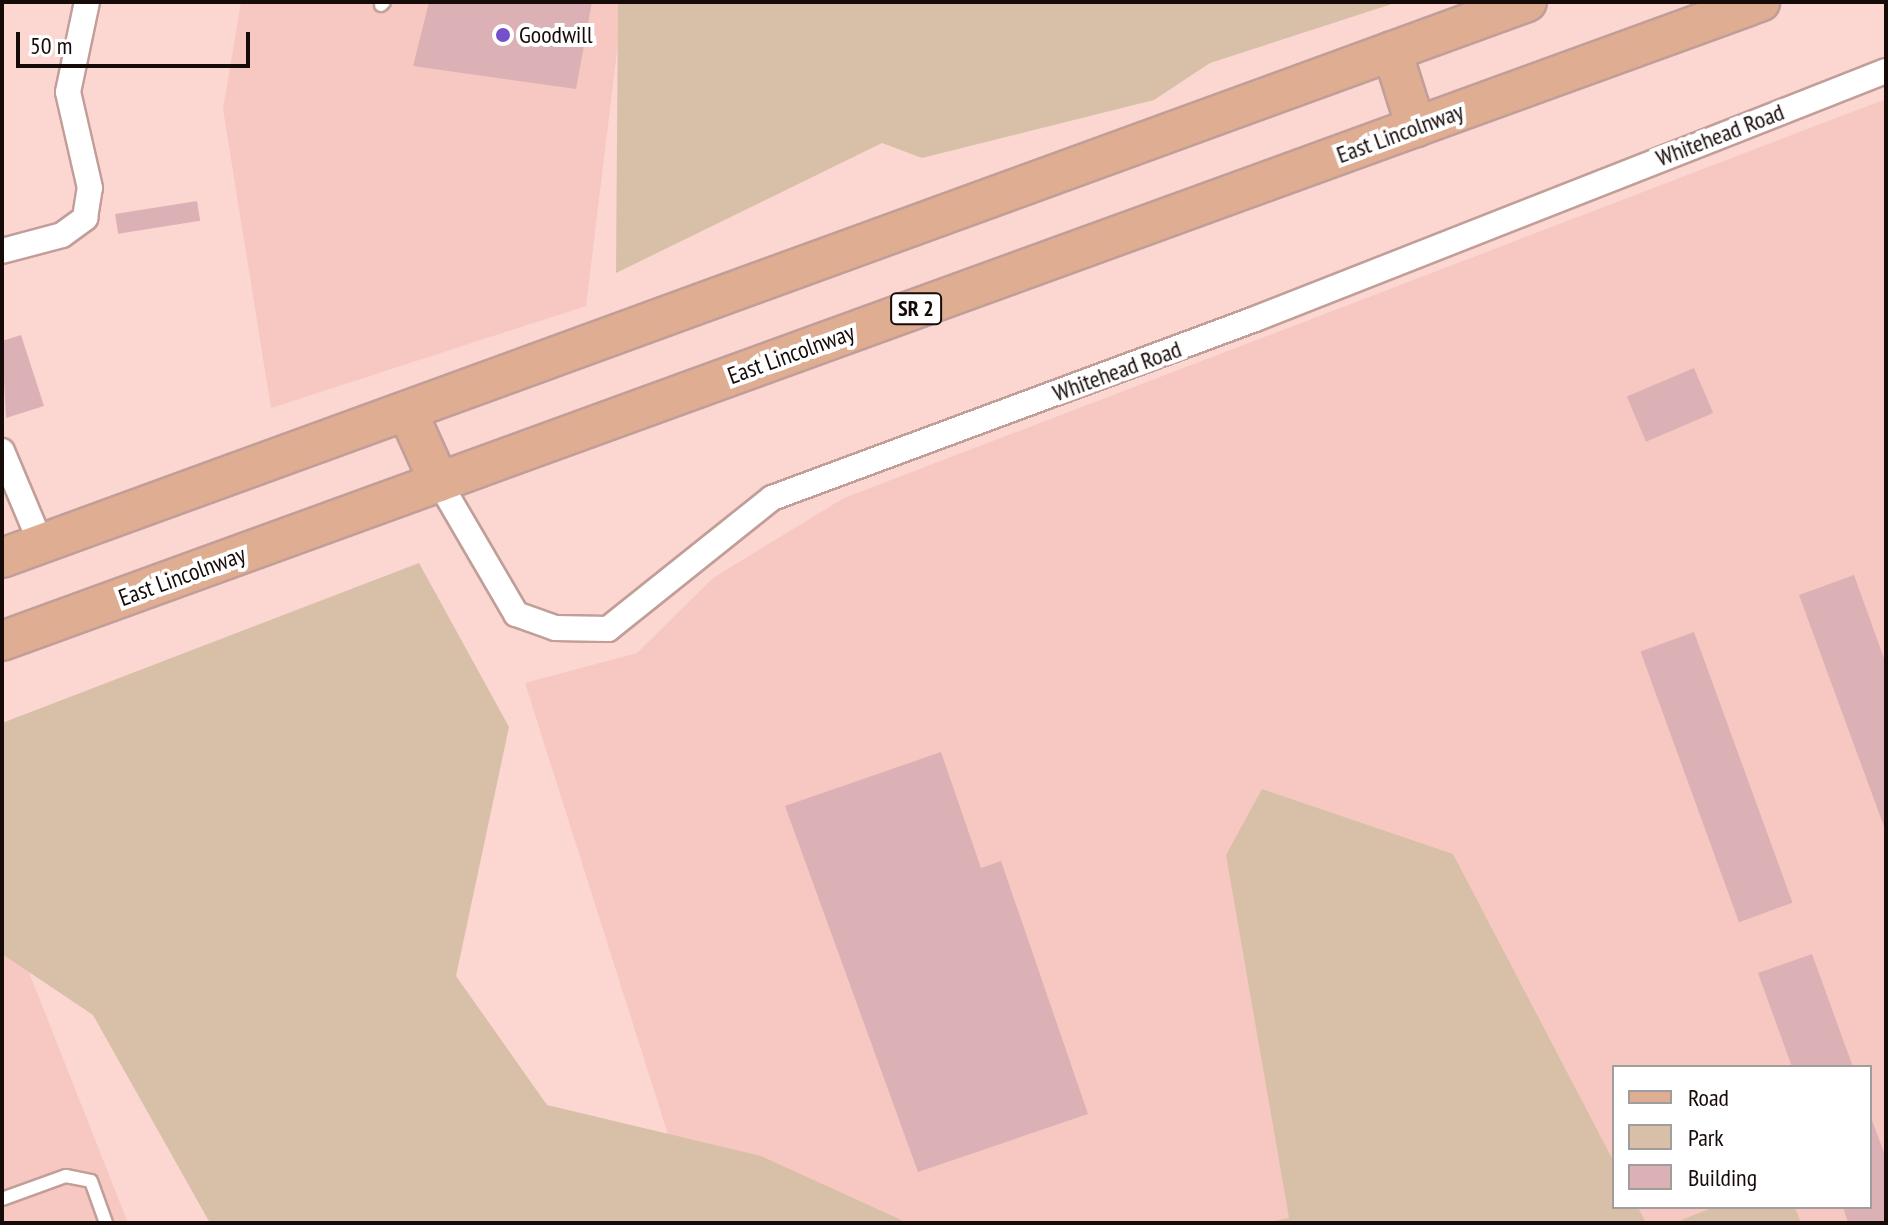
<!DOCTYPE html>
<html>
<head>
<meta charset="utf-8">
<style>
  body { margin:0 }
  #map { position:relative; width:1888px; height:1225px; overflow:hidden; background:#fcd6d0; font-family:"PT Sans Narrow",sans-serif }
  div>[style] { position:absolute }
  .built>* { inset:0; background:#f6c8c1 }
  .green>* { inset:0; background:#d8c0a8 }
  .building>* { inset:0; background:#dcb1b6; transform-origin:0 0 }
  .roads { filter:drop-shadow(2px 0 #c29e99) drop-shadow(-2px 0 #c29e99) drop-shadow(0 2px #c29e99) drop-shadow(0 -2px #c29e99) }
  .service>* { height:12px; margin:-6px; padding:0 6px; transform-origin:6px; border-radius:6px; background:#fff }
  .minor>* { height:24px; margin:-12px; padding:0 12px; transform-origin:12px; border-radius:12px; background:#fff }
  .primary>* { height:38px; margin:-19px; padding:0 19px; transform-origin:19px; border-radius:19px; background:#dfad92 }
  .dots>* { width:22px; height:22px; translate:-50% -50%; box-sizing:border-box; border:4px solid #fff; border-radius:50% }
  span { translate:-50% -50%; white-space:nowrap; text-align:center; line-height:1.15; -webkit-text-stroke:8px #fff; paint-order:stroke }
  .shield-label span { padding:2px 6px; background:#fff; border:2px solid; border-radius:6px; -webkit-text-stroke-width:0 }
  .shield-label { font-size:22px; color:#170b09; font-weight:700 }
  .poi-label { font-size:24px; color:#170b09 }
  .left { translate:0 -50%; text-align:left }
  .street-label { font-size:24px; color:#170b09 }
  .frame { position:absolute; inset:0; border:4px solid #170b09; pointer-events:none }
  .legend { position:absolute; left:1612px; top:1065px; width:260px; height:144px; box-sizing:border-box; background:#fff; border:2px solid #a29d9d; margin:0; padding:10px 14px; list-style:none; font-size:24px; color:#170b09 }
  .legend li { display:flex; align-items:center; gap:16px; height:40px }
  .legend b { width:40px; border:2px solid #a29d9d }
  .scale { position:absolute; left:16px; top:32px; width:234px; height:36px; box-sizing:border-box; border:4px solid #170b09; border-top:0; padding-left:10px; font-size:24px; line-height:28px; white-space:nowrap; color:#170b09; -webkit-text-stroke:6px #fff; paint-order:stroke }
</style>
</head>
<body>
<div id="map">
  <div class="built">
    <div style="clip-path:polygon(241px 2px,623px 2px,586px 306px,271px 408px,223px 109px)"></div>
    <div style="clip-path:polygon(evenodd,1886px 99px,1886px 1223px,696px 1223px,525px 683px,637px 653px,713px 578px,844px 498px,1886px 99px,1614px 1067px,1870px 1067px,1870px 1207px,1614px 1207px,1614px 1067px)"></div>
    <div style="clip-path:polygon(2px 904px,128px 1223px,2px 1223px)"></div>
  </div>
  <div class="green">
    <div style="clip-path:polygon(618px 2px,1398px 2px,1210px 63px,1154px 100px,922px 158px,882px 143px,616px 273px)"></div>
    <div style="clip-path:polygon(419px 563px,509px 727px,456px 976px,547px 1105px,761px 1156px,908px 1223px,210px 1223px,93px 1015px,2px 954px,2px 723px)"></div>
    <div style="clip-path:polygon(1262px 789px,1453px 854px,1614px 1162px,1614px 1207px,1638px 1207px,1646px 1223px,1263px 1223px,1289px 1218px,1226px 855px)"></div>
    <div style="clip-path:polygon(1714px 1207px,1795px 1207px,1801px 1223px,1674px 1223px)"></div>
  </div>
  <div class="building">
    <div style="clip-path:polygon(592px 2px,576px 89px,413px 66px,429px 2px)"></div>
    <div style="left:197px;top:201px;width:20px;height:83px;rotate:81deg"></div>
    <div style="clip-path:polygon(21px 335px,44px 406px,6px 418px,2px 341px)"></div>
    <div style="left:1694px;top:368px;width:49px;height:73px;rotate:67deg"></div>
    <div style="clip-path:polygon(1854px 575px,1886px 664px,1886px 832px,1799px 595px)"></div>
    <div style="left:1694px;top:632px;width:288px;height:57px;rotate:70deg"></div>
    <div style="clip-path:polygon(941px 752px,981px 868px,1001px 861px,1088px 1114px,918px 1172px,785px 806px)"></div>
    <div style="clip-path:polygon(1812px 954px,1853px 1067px,1792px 1067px,1758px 973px)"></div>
    <div style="clip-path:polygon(1870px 1115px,1886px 1158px,1886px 1223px,1848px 1223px,1843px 1207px,1870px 1207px)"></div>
  </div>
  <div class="roads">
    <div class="service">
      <div style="left:381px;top:5px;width:4px;rotate:-45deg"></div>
      <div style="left:2px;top:1199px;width:68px;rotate:-19.8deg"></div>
      <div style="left:66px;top:1176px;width:25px;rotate:11deg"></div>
      <div style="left:91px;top:1181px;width:45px;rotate:70.3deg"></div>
    </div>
    <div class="minor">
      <div style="left:2px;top:251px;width:62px;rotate:-14.9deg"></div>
      <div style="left:62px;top:235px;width:29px;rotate:-36deg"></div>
      <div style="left:85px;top:218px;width:30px;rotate:-81deg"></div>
      <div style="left:90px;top:188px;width:98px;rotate:-102.9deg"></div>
      <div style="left:68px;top:92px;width:92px;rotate:-78.1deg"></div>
      <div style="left:2px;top:451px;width:101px;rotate:67.2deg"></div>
      <div style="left:439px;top:482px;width:153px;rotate:59.7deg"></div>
      <div style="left:516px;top:614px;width:41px;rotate:19.7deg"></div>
      <div style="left:555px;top:628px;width:53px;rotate:1.1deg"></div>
      <div style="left:608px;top:629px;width:210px;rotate:-38.6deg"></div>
      <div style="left:772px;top:498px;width:515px;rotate:-20.33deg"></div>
      <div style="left:1255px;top:319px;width:678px;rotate:-21.46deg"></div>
    </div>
    <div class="primary">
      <div style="left:1392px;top:51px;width:80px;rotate:72.5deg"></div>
      <div style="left:407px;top:411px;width:78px;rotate:65.7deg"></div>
      <div style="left:2px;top:558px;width:1623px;rotate:-20.03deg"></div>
      <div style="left:2px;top:641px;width:1871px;rotate:-19.98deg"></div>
    </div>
  </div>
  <div class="dots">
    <div style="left:503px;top:35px;background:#7451ca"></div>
  </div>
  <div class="shield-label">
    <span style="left:916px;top:309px">SR 2</span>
  </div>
  <div class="poi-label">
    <span class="left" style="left:519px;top:35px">Goodwill</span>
  </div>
  <div class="street-label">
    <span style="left:1400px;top:133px;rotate:-20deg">East Lincolnway</span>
    <span style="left:1720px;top:135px;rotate:-21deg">Whitehead Road</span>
    <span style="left:791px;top:354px;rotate:-20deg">East Lincolnway</span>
    <span style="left:1117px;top:371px;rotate:-20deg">Whitehead Road</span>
    <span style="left:182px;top:576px;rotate:-20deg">East Lincolnway</span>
  </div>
  <div class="frame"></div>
  <ul class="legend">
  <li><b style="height:10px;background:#dfad92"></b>Road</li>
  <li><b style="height:22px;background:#d8c0a8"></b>Park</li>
  <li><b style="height:22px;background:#dcb1b6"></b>Building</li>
  </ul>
  <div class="scale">50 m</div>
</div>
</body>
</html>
